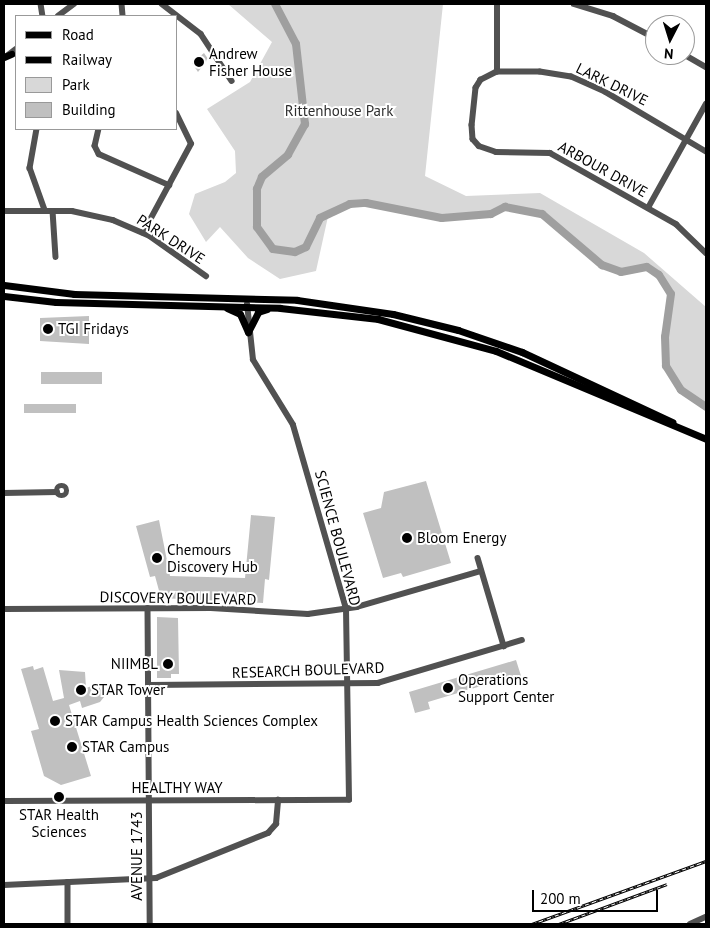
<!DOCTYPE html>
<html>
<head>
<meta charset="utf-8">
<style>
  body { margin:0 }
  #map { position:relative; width:710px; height:928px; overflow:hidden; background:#fff; font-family:"PT Sans",sans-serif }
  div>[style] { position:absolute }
  .green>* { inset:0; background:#d8d8d8 }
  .river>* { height:8px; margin:-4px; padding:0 4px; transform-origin:4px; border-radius:4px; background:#9f9f9f }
  .building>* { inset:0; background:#c0c0c0; transform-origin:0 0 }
  .minor>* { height:5.5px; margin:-2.75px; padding:0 2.75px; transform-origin:2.75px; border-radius:2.75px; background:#515151 }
  .minor>.ring { margin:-2.75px; padding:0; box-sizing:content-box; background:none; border:5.5px solid #515151; border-radius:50% }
  .major>* { height:7px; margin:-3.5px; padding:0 3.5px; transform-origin:3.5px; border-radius:3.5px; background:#000 }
  .rail>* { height:3px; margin-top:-1.5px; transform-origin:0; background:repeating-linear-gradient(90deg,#fff 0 4px,#000 0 8px); box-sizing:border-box; border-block:1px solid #000 }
  .dots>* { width:14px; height:14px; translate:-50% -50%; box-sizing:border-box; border:2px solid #fff; border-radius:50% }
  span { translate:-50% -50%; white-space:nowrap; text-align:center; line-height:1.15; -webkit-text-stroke:4px #fff; paint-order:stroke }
  .poi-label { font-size:15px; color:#000 }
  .left { translate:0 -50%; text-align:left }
  .right { translate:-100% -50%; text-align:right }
  .street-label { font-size:15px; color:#000 }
  .park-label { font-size:15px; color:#2f2f2f }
  .frame { position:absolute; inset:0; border:5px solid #000; pointer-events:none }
  .legend { position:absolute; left:15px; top:15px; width:162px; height:115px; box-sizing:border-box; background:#fff; border:1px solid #999; margin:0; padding:6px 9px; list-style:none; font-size:15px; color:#000 }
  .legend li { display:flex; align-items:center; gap:10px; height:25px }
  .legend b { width:25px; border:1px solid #999 }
  .north { position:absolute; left:645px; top:15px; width:50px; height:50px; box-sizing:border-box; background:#fff; border:1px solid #999; border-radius:50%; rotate:185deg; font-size:14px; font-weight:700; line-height:20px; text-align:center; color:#000 }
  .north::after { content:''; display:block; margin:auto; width:18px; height:22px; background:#000; clip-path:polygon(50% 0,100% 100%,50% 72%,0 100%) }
  .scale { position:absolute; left:532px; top:890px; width:126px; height:22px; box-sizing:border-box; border:2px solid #000; border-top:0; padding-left:6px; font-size:15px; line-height:18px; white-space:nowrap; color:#000; -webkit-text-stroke:4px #fff; paint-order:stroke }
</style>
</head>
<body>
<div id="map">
  <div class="green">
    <div style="clip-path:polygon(228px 4px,443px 4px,425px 176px,466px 196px,540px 193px,644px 253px,706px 307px,706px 404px,681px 390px,663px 352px,671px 294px,655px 270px,643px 267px,628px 272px,610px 269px,582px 250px,555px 222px,536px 211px,505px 207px,491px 214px,442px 218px,366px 203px,350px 204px,329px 212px,316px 271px,280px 279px,248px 258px,220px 227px,206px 242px,189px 214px,195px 194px,225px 182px,236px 173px,235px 151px,207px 109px,250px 82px,272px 42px)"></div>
  </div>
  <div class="river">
    <div style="left:275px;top:4px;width:45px;rotate:62.3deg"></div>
    <div style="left:296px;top:44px;width:81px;rotate:83.6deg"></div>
    <div style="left:305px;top:124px;width:35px;rotate:119deg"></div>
    <div style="left:288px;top:155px;width:34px;rotate:140deg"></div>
    <div style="left:262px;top:177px;width:13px;rotate:113deg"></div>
    <div style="left:257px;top:189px;width:38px;rotate:90deg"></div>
    <div style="left:257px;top:227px;width:27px;rotate:54deg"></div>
    <div style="left:273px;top:249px;width:22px;rotate:8deg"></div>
    <div style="left:295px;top:252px;width:12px;rotate:-24deg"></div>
    <div style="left:306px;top:247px;width:32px;rotate:-64deg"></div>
    <div style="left:320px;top:218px;width:33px;rotate:-25deg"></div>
    <div style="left:350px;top:204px;width:16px;rotate:-4deg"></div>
    <div style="left:366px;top:203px;width:77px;rotate:11.2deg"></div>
    <div style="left:442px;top:218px;width:49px;rotate:-4.7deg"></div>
    <div style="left:491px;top:214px;width:16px;rotate:-27deg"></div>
    <div style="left:505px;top:207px;width:38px;rotate:11deg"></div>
    <div style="left:542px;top:214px;width:79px;rotate:40.4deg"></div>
    <div style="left:602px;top:265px;width:20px;rotate:20deg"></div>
    <div style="left:621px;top:272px;width:26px;rotate:-11deg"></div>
    <div style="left:647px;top:267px;width:14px;rotate:34deg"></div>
    <div style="left:659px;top:275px;width:22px;rotate:58deg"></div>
    <div style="left:671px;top:294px;width:43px;rotate:97.9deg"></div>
    <div style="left:665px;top:337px;width:29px;rotate:88deg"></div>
    <div style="left:666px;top:366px;width:28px;rotate:58deg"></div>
    <div style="left:681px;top:390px;width:30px;rotate:34deg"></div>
  </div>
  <div class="building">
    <div style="clip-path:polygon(204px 53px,208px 59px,198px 72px,192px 63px)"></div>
    <div style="clip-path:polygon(89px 316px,89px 344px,40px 341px,40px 318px)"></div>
    <div style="left:102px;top:372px;width:12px;height:61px;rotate:90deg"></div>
    <div style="left:76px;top:404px;width:9px;height:52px;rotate:90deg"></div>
    <div style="clip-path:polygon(426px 481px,451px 563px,403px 577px,401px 573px,383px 578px,363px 513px,381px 508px,384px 492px)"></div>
    <div style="clip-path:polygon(251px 515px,275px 517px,269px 580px,265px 579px,263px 603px,161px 598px,155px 576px,150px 577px,136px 526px,159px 520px,170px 576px,245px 578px)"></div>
    <div style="clip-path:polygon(157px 617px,178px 618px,179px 674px,171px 674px,171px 678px,157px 678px)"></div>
    <div style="clip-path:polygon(516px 660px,522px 679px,502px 684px,501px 680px,428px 702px,430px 709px,415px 713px,409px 692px)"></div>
    <div style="clip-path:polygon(33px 666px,34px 670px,43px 667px,53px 701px,64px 698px,59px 670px,85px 672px,86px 688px,98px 684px,104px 697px,100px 702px,82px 708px,80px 701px,69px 705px,91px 776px,61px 785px,44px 776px,31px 731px,39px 729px,21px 669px)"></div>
  </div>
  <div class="minor">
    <div style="left:41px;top:4px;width:12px;rotate:81deg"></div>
    <div style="left:122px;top:4px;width:12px;rotate:85deg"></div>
    <div style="left:162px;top:4px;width:49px;rotate:37.6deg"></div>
    <div style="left:201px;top:34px;width:56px;rotate:56.6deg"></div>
    <div style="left:574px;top:4px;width:41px;rotate:17.1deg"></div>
    <div style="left:613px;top:16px;width:47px;rotate:27.6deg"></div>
    <div style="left:58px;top:16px;width:20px;rotate:-37deg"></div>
    <div style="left:685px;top:55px;width:24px;rotate:30deg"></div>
    <div style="left:7px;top:56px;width:11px;rotate:-38deg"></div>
    <div style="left:497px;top:72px;width:68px;rotate:-90deg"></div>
    <div style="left:37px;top:129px;width:40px;rotate:100deg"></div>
    <div style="left:30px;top:168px;width:45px;rotate:70.3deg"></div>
    <div style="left:99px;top:129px;width:17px;rotate:103deg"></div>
    <div style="left:95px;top:146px;width:9px;rotate:63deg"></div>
    <div style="left:99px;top:154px;width:77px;rotate:23.9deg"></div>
    <div style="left:706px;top:152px;width:117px;rotate:-149.3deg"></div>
    <div style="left:605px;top:92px;width:37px;rotate:-156deg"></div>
    <div style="left:571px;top:77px;width:31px;rotate:-171deg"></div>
    <div style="left:540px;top:72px;width:43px;rotate:180deg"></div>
    <div style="left:497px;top:72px;width:18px;rotate:153deg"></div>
    <div style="left:481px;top:80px;width:9px;rotate:122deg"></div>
    <div style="left:476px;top:88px;width:37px;rotate:96deg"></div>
    <div style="left:472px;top:125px;width:14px;rotate:86deg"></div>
    <div style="left:473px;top:139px;width:9px;rotate:49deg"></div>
    <div style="left:479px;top:146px;width:18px;rotate:19deg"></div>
    <div style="left:496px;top:152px;width:54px;rotate:1.1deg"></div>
    <div style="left:550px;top:153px;width:145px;rotate:29.4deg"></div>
    <div style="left:676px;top:224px;width:42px;rotate:44deg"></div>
    <div style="left:648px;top:208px;width:119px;rotate:-60.9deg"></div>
    <div style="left:4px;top:211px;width:68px"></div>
    <div style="left:72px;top:211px;width:42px;rotate:12.4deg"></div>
    <div style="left:113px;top:220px;width:40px;rotate:23.4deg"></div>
    <div style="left:150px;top:236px;width:69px;rotate:35.5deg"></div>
    <div style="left:53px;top:211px;width:46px;rotate:86.3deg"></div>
    <div style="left:143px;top:233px;width:101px;rotate:-61.7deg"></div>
    <div style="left:191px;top:144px;width:34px;rotate:-116deg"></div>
    <div class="ring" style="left:57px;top:486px;width:4.5px;height:4.5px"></div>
    <div style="left:4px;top:493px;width:53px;rotate:-1.1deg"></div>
    <div style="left:478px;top:558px;width:92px;rotate:73.5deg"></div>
    <div style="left:148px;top:608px;width:316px;rotate:89.6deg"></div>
    <div style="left:4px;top:609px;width:207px;rotate:-0.3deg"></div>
    <div style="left:211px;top:608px;width:97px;rotate:3.5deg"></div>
    <div style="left:308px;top:614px;width:49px;rotate:-8.1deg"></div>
    <div style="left:357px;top:607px;width:129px;rotate:-16.2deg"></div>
    <div style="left:149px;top:685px;width:229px;rotate:-0.5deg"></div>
    <div style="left:378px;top:683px;width:150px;rotate:-16.6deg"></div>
    <div style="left:4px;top:801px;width:345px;rotate:-0.2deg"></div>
    <div style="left:349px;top:800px;width:191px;rotate:-90.9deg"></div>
    <div style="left:346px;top:609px;width:191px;rotate:-106.1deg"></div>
    <div style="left:293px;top:425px;width:76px;rotate:-121.6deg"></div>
    <div style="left:253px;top:360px;width:56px;rotate:-96.1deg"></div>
    <div style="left:68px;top:882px;width:42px;rotate:90deg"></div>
    <div style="left:4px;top:885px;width:152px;rotate:-2.6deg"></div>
    <div style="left:156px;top:878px;width:121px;rotate:-21.9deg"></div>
    <div style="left:268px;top:833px;width:12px;rotate:-48deg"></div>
    <div style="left:276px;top:824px;width:24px;rotate:-85deg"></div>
    <div style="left:690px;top:924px;width:17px;rotate:-24deg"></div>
  </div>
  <div class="major">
    <div style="left:4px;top:57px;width:8px;rotate:-23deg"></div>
    <div style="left:4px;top:285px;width:71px;rotate:7.3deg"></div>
    <div style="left:74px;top:294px;width:223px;rotate:1.5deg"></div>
    <div style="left:297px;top:300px;width:97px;rotate:8.3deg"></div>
    <div style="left:393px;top:314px;width:67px;rotate:13.8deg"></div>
    <div style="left:458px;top:330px;width:68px;rotate:19deg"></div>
    <div style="left:522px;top:352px;width:166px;rotate:25deg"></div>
    <div style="left:4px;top:296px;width:52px;rotate:6.6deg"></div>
    <div style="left:56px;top:302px;width:224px;rotate:1.5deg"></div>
    <div style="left:280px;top:308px;width:99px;rotate:6.4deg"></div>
    <div style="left:378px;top:319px;width:122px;rotate:15.2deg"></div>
    <div style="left:496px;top:351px;width:228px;rotate:22.7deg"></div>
    <div style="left:227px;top:308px;width:14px;rotate:25deg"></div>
    <div style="left:240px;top:314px;width:20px;rotate:66deg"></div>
    <div style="left:248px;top:332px;width:22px;rotate:-63deg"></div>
    <div style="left:258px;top:312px;width:9px;rotate:-18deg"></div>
  </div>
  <div class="rail">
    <div style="left:532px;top:924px;width:185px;rotate:-19.9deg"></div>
    <div style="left:559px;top:924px;width:115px;rotate:-20.3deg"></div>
  </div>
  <div class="dots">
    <div style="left:199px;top:62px;background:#000"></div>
    <div style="left:48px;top:329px;background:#000"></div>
    <div style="left:407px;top:538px;background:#000"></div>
    <div style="left:157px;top:558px;background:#000"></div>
    <div style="left:168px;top:664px;background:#000"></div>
    <div style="left:448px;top:688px;background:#000"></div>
    <div style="left:81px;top:690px;background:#000"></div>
    <div style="left:55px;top:721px;background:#000"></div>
    <div style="left:72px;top:747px;background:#000"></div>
    <div style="left:59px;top:797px;background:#000"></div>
  </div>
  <div class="poi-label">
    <span class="left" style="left:209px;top:62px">Andrew<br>Fisher House</span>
    <span class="left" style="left:58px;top:329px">TGI Fridays</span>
    <span class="left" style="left:417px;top:538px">Bloom Energy</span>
    <span class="left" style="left:167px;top:558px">Chemours<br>Discovery Hub</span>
    <span class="right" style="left:158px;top:664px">NIIMBL</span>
    <span class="left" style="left:458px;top:688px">Operations<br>Support Center</span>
    <span class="left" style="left:91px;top:690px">STAR Tower</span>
    <span class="left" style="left:65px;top:721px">STAR Campus Health Sciences Complex</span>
    <span class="left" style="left:82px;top:747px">STAR Campus</span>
    <span style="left:59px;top:823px">STAR Health<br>Sciences</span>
  </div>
  <div class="street-label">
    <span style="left:612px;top:84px;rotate:26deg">LARK DRIVE</span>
    <span style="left:603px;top:169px;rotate:29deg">ARBOUR DRIVE</span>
    <span style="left:171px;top:239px;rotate:33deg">PARK DRIVE</span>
    <span style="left:338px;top:538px;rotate:75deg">SCIENCE BOULEVARD</span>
    <span style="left:178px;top:598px;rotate:1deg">DISCOVERY BOULEVARD</span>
    <span style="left:308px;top:670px;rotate:-2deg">RESEARCH BOULEVARD</span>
    <span style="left:177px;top:788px">HEALTHY WAY</span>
    <span style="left:137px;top:856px;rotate:-90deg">AVENUE 1743</span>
  </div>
  <div class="park-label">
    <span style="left:339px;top:111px">Rittenhouse Park</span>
  </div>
  <div class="frame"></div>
  <ul class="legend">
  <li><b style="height:6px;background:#000"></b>Road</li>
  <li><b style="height:6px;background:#000"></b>Railway</li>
  <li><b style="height:14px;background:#d8d8d8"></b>Park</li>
  <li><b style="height:14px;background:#c0c0c0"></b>Building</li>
  </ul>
  <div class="north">N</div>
  <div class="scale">200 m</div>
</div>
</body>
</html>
